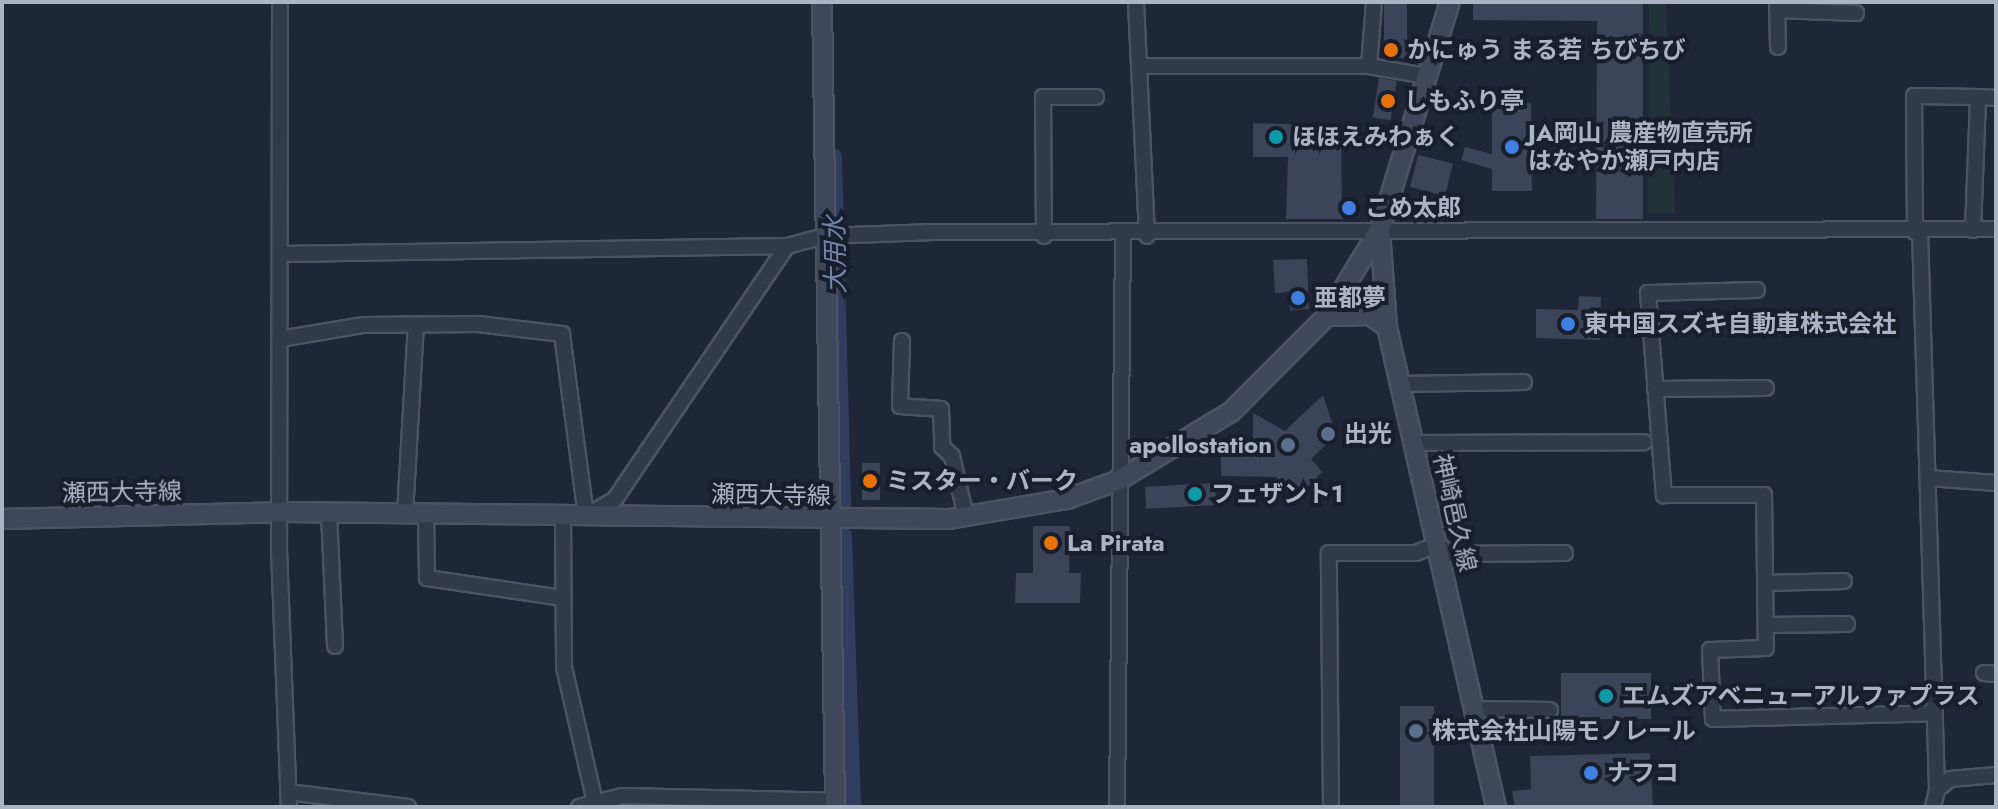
<!DOCTYPE html>
<html>
<head>
<meta charset="utf-8">
<style>
  body { margin:0 }
  #map { position:relative; width:1998px; height:809px; overflow:hidden; background:#1f2638; font-family:Jost,"Noto Sans JP",sans-serif }
  div>[style] { position:absolute }
  .green>* { inset:0; background:#213339 }
  .canal>* { height:18px; margin:-9px; padding:0 9px; transform-origin:9px; border-radius:9px; background:#303d5e }
  .building>* { inset:0; background:#3b4458; transform-origin:0 0 }
  .roads { filter:drop-shadow(2px 0 #4d5363) drop-shadow(-2px 0 #4d5363) drop-shadow(0 2px #4d5363) drop-shadow(0 -2px #4d5363) }
  .street>* { height:14px; margin:-7px; padding:0 7px; transform-origin:7px; border-radius:7px; background:#323948 }
  .secondary>* { height:18px; margin:-9px; padding:0 9px; transform-origin:9px; border-radius:9px; background:#40475b }
  .dots>* { width:22px; height:22px; translate:-50% -50%; box-sizing:border-box; border:4px solid #181e2c; border-radius:50% }
  span { translate:-50% -50%; white-space:nowrap; text-align:center; line-height:1.15; -webkit-text-stroke:8px #181e2c; paint-order:stroke }
  .poi-label { font-size:24px; color:#acb3c5; font-weight:700 }
  .left { translate:0 -50%; text-align:left }
  .right { translate:-100% -50%; text-align:right }
  .street-label { font-size:24px; color:#acb3c5 }
  .water-label { font-size:26px; color:#7385af; font-style:italic }
  .frame { position:absolute; inset:0; border:4px solid #acb3c5; pointer-events:none }
</style>
</head>
<body>
<div id="map">
  <div class="green">
    <div style="clip-path:polygon(1649px 2px,1666px 2px,1675px 214px,1648px 214px)"></div>
  </div>
  <div class="canal">
    <div style="left:833px;top:157px;width:352px;rotate:88.5deg"></div>
    <div style="left:843px;top:535px;width:272px;rotate:88.1deg"></div>
  </div>
  <div class="building">
    <div style="left:1384px;top:2px;width:23px;height:56px"></div>
    <div style="clip-path:polygon(1473px 2px,1643px 2px,1643px 219px,1596px 219px,1597px 21px,1473px 20px)"></div>
    <div style="left:1379px;top:78px;width:18px;height:40px;rotate:9deg"></div>
    <div style="clip-path:polygon(1531px 103px,1532px 191px,1492px 191px,1492px 169px,1461px 160px,1465px 147px,1492px 154px,1492px 104px)"></div>
    <div style="clip-path:polygon(1253px 123px,1341px 126px,1342px 219px,1286px 219px,1288px 157px,1253px 157px)"></div>
    <div style="left:1418px;top:155px;width:36px;height:33px;rotate:14deg"></div>
    <div style="clip-path:polygon(1307px 259px,1309px 309px,1290px 310px,1289px 292px,1275px 293px,1273px 260px)"></div>
    <div style="clip-path:polygon(1579px 296px,1601px 297px,1600px 340px,1536px 338px,1536px 309px,1578px 310px)"></div>
    <div style="clip-path:polygon(1323px 395px,1336px 435px,1311px 459px,1322px 472px,1307px 487px,1276px 489px,1277px 477px,1221px 476px,1221px 451px,1253px 452px,1253px 413px,1285px 431px)"></div>
    <div style="left:862px;top:463px;width:18px;height:37px"></div>
    <div style="left:1215px;top:483px;width:22px;height:70px;rotate:87deg"></div>
    <div style="clip-path:polygon(1033px 526px,1070px 526px,1069px 573px,1081px 573px,1080px 603px,1015px 603px,1016px 573px,1033px 573px)"></div>
    <div style="left:1651px;top:673px;width:46px;height:90px;rotate:90deg"></div>
    <div style="left:1400px;top:706px;width:34px;height:101px"></div>
    <div style="clip-path:polygon(1650px 753px,1653px 807px,1515px 807px,1512px 791px,1531px 789px,1530px 756px)"></div>
  </div>
  <div class="roads">
    <div class="street">
      <div style="left:280px;top:2px;width:547px;rotate:90.1deg"></div>
      <div style="left:279px;top:549px;width:258px;rotate:87.8deg"></div>
      <div style="left:1136px;top:2px;width:234px;rotate:87.3deg"></div>
      <div style="left:1777px;top:2px;width:45px;rotate:88.7deg"></div>
      <div style="left:1777px;top:10px;width:79px;rotate:2.2deg"></div>
      <div style="left:1141px;top:66px;width:228px"></div>
      <div style="left:1369px;top:66px;width:59px;rotate:9.8deg"></div>
      <div style="left:1369px;top:66px;width:64px;rotate:-85.5deg"></div>
      <div style="left:1973px;top:230px;width:133px;rotate:-87.8deg"></div>
      <div style="left:1978px;top:97px;width:18px;rotate:3deg"></div>
      <div style="left:1915px;top:232px;width:136px;rotate:-90.4deg"></div>
      <div style="left:1914px;top:96px;width:64px;rotate:0.9deg"></div>
      <div style="left:1920px;top:232px;width:558px;rotate:88.25deg"></div>
      <div style="left:1044px;top:236px;width:139px;rotate:-90.4deg"></div>
      <div style="left:1043px;top:97px;width:53px"></div>
      <div style="left:282px;top:254px;width:505px;rotate:-0.91deg"></div>
      <div style="left:787px;top:246px;width:38px;rotate:-15deg"></div>
      <div style="left:824px;top:236px;width:110px;rotate:-2.1deg"></div>
      <div style="left:934px;top:232px;width:1062px;rotate:-0.16deg"></div>
      <div style="left:1757px;top:290px;width:109px;rotate:178.4deg"></div>
      <div style="left:1648px;top:293px;width:203px;rotate:85.5deg"></div>
      <div style="left:1664px;top:495px;width:100px"></div>
      <div style="left:1764px;top:495px;width:153px;rotate:89.3deg"></div>
      <div style="left:1766px;top:648px;width:56px;rotate:178deg"></div>
      <div style="left:1710px;top:650px;width:69px;rotate:87.5deg"></div>
      <div style="left:1713px;top:719px;width:222px;rotate:-1.5deg"></div>
      <div style="left:280px;top:339px;width:85px;rotate:-9.5deg"></div>
      <div style="left:364px;top:325px;width:114px;rotate:-0.5deg"></div>
      <div style="left:478px;top:324px;width:85px;rotate:6.8deg"></div>
      <div style="left:562px;top:334px;width:184px;rotate:82.5deg"></div>
      <div style="left:586px;top:516px;width:34px;rotate:-30deg"></div>
      <div style="left:615px;top:499px;width:306px;rotate:-55.8deg"></div>
      <div style="left:902px;top:341px;width:65px;rotate:91.8deg"></div>
      <div style="left:900px;top:406px;width:41px;rotate:4.2deg"></div>
      <div style="left:941px;top:409px;width:38px;rotate:88deg"></div>
      <div style="left:942px;top:447px;width:13px;rotate:42deg"></div>
      <div style="left:952px;top:456px;width:63px;rotate:77.1deg"></div>
      <div style="left:1400px;top:384px;width:124px;rotate:-0.9deg"></div>
      <div style="left:1655px;top:389px;width:111px;rotate:-0.5deg"></div>
      <div style="left:1414px;top:443px;width:230px;rotate:-0.2deg"></div>
      <div style="left:1928px;top:478px;width:68px;rotate:4.2deg"></div>
      <div style="left:329px;top:513px;width:133px;rotate:87.4deg"></div>
      <div style="left:405px;top:514px;width:189px;rotate:-86.7deg"></div>
      <div style="left:426px;top:514px;width:64px;rotate:89.1deg"></div>
      <div style="left:427px;top:578px;width:136px;rotate:8.4deg"></div>
      <div style="left:563px;top:515px;width:152px;rotate:89.6deg"></div>
      <div style="left:564px;top:667px;width:144px;rotate:77.1deg"></div>
      <div style="left:1765px;top:583px;width:79px;rotate:-1.5deg"></div>
      <div style="left:1766px;top:625px;width:81px;rotate:-0.7deg"></div>
      <div style="left:1984px;top:673px;width:12px;rotate:5deg"></div>
      <div style="left:1475px;top:709px;width:75px;rotate:0.8deg"></div>
      <div style="left:288px;top:792px;width:121px;rotate:7.1deg"></div>
      <div style="left:579px;top:807px;width:44px;rotate:-14.3deg"></div>
      <div style="left:622px;top:796px;width:213px;rotate:1.3deg"></div>
      <div style="left:1117px;top:807px;width:571px;rotate:-89.4deg"></div>
      <div style="left:1331px;top:807px;width:254px;rotate:-90.5deg"></div>
      <div style="left:1329px;top:553px;width:87px"></div>
      <div style="left:1416px;top:553px;width:24px;rotate:-22deg"></div>
      <div style="left:1438px;top:544px;width:15px;rotate:42deg"></div>
      <div style="left:1449px;top:554px;width:116px;rotate:-0.5deg"></div>
      <div style="left:1933px;top:807px;width:17px;rotate:-77deg"></div>
      <div style="left:1937px;top:790px;width:17px;rotate:-40deg"></div>
      <div style="left:1950px;top:779px;width:46px;rotate:-5deg"></div>
    </div>
    <div class="secondary">
      <div style="left:822px;top:2px;width:805px;rotate:89.07deg"></div>
      <div style="left:1380px;top:231px;width:96px;rotate:85.8deg"></div>
      <div style="left:1387px;top:327px;width:492px;rotate:77.2deg"></div>
      <div style="left:1327px;top:316px;width:43px;rotate:-1.3deg"></div>
      <div style="left:1370px;top:315px;width:21px;rotate:35deg"></div>
      <div style="left:2px;top:519px;width:278px;rotate:-1.4deg"></div>
      <div style="left:280px;top:512px;width:669px;rotate:0.6deg"></div>
      <div style="left:949px;top:519px;width:120px;rotate:-9.6deg"></div>
      <div style="left:1067px;top:499px;width:55px;rotate:-20.1deg"></div>
      <div style="left:1119px;top:480px;width:131px;rotate:-31.3deg"></div>
      <div style="left:1231px;top:412px;width:136px;rotate:-45deg"></div>
      <div style="left:1327px;top:316px;width:102px;rotate:-58.7deg"></div>
      <div style="left:1380px;top:229px;width:238px;rotate:-72.9deg"></div>
    </div>
  </div>
  <div class="dots">
    <div style="left:1391px;top:50px;background:#e8710a"></div>
    <div style="left:1388px;top:101px;background:#e8710a"></div>
    <div style="left:1276px;top:137px;background:#0f9aa8"></div>
    <div style="left:1512px;top:147px;background:#3f7fe0"></div>
    <div style="left:1349px;top:208px;background:#3f7fe0"></div>
    <div style="left:1298px;top:298px;background:#3f7fe0"></div>
    <div style="left:1568px;top:324px;background:#3f7fe0"></div>
    <div style="left:1328px;top:434px;background:#5c6f8a"></div>
    <div style="left:1288px;top:445px;background:#5c6f8a"></div>
    <div style="left:870px;top:481px;background:#e8710a"></div>
    <div style="left:1195px;top:494px;background:#0f9aa8"></div>
    <div style="left:1051px;top:543px;background:#e8710a"></div>
    <div style="left:1606px;top:696px;background:#0f9aa8"></div>
    <div style="left:1416px;top:731px;background:#5c6f8a"></div>
    <div style="left:1591px;top:773px;background:#3f7fe0"></div>
  </div>
  <div class="poi-label">
    <span class="left" style="left:1407px;top:50px">かにゅう まる若 ちびちび</span>
    <span class="left" style="left:1404px;top:101px">しもふり亭</span>
    <span class="left" style="left:1528px;top:147px">JA岡山 農産物直売所<br>はなやか瀬戸内店</span>
    <span class="left" style="left:1292px;top:137px">ほほえみわぁく</span>
    <span class="left" style="left:1365px;top:208px">こめ太郎</span>
    <span class="left" style="left:1314px;top:298px">亜都夢</span>
    <span class="left" style="left:1584px;top:324px">東中国スズキ自動車株式会社</span>
    <span class="left" style="left:1344px;top:434px">出光</span>
    <span class="right" style="left:1272px;top:445px">apollostation</span>
    <span class="left" style="left:886px;top:481px">ミスター・バーク</span>
    <span class="left" style="left:1211px;top:494px">フェザント1</span>
    <span class="left" style="left:1067px;top:543px">La Pirata</span>
    <span class="left" style="left:1622px;top:696px">エムズアベニューアルファプラス</span>
    <span class="left" style="left:1432px;top:731px">株式会社山陽モノレール</span>
    <span class="left" style="left:1607px;top:773px">ナフコ</span>
  </div>
  <div class="street-label">
    <span style="left:122px;top:492px;rotate:-1deg">瀬西大寺線</span>
    <span style="left:771px;top:495px;rotate:1deg">瀬西大寺線</span>
    <span style="left:1455px;top:513px;rotate:77deg">神崎邑久線</span>
  </div>
  <div class="water-label">
    <span style="left:836px;top:255px;rotate:-91deg">大用水</span>
  </div>
  <div class="frame"></div>
</div>
</body>
</html>
